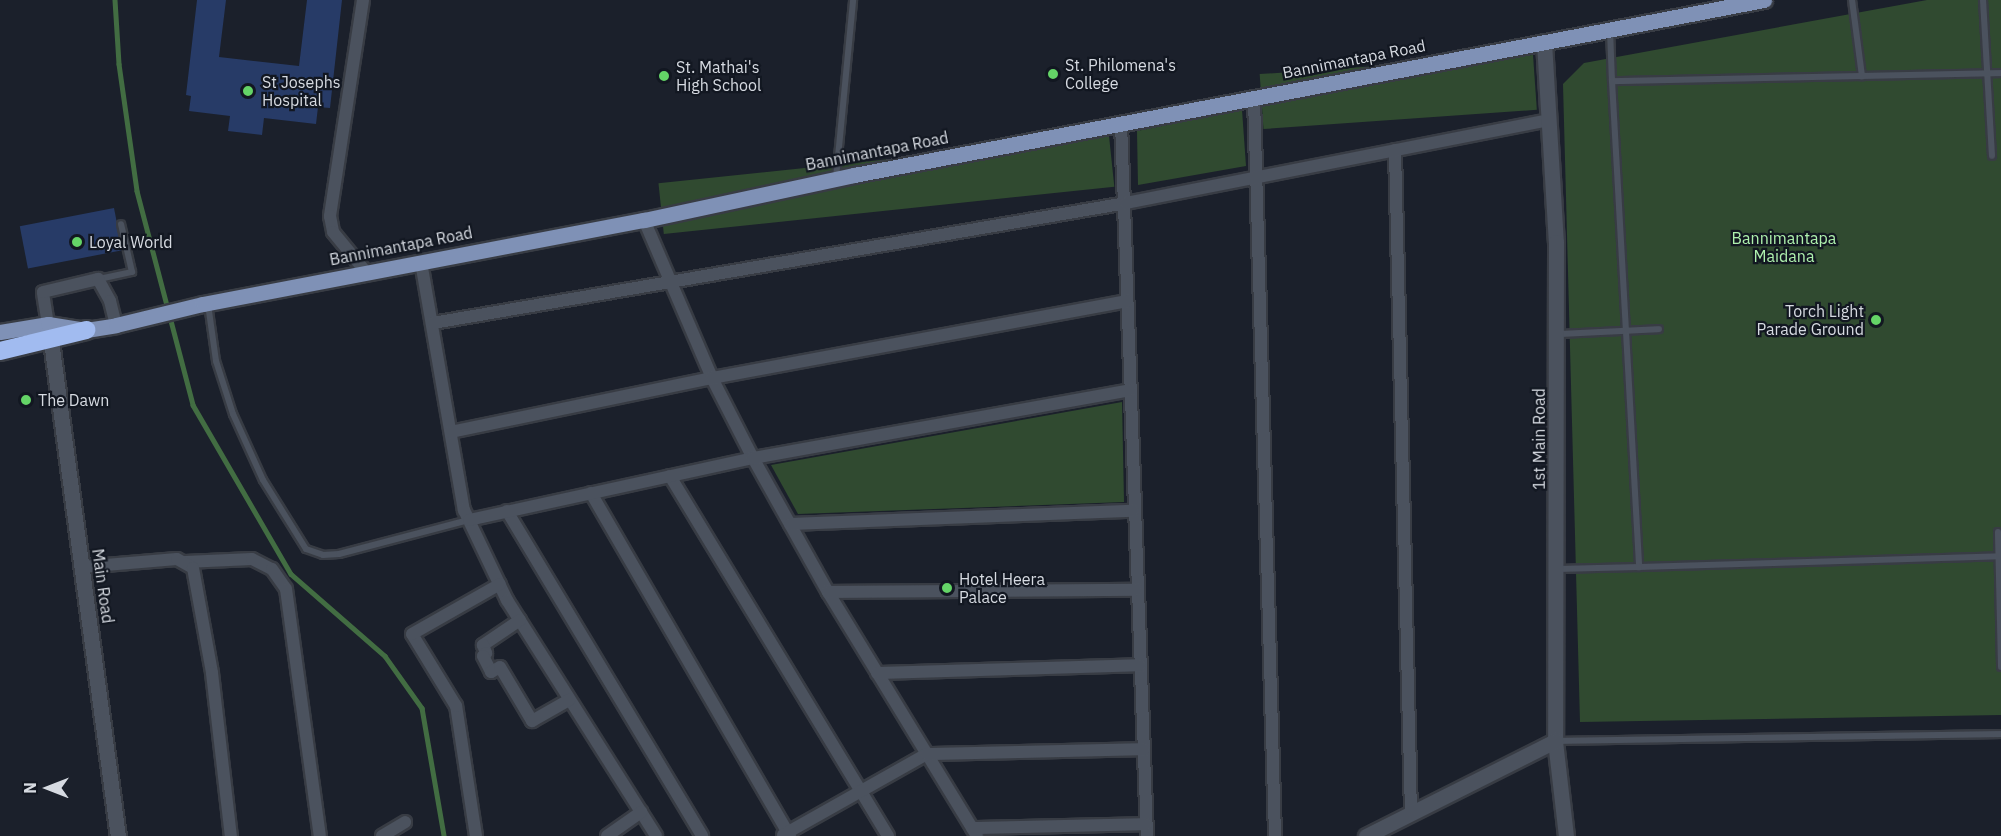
<!DOCTYPE html>
<html>
<head>
<meta charset="utf-8">
<style>
  body { margin:0 }
  #map { position:relative; width:2001px; height:836px; overflow:hidden; background:#1b202b; font-family:"IBM Plex Sans",sans-serif }
  div>[style] { position:absolute }
  .green>* { inset:0; background:#304a30; transform-origin:0 0 }
  .stream>* { height:4.5px; margin:-2.25px; padding:0 2.25px; transform-origin:2.25px; border-radius:2.25px; background:#426d42 }
  .building>* { inset:0; background:#273b67; transform-origin:0 0 }
  .roads { filter:drop-shadow(2px 0 #383c44) drop-shadow(-2px 0 #383c44) drop-shadow(0 2px #383c44) drop-shadow(0 -2px #383c44) }
  .lane>* { height:6px; margin:-3px; padding:0 3px; transform-origin:3px; border-radius:3px; background:#4b525e }
  .street>* { height:12px; margin:-6px; padding:0 6px; transform-origin:6px; border-radius:6px; background:#4b525e }
  .secondary>* { height:15px; margin:-7.5px; padding:0 7.5px; transform-origin:7.5px; border-radius:7.5px; background:#4b525e }
  .primary>* { height:15px; margin:-7.5px; padding:0 7.5px; transform-origin:7.5px; border-radius:7.5px; background:#7f91b6 }
  .highway>* { height:18px; margin:-9px; padding:0 9px; transform-origin:9px; border-radius:9px; background:#a1bbf0 }
  .dots>* { width:16px; height:16px; translate:-50% -50%; box-sizing:border-box; border:3px solid #121721; border-radius:50% }
  span { translate:-50% -50%; white-space:nowrap; text-align:center; line-height:1.15; -webkit-text-stroke:4.5px #121721; paint-order:stroke }
  .street-label { font-size:16px; color:#d6dae1 }
  .poi-label { font-size:16px; color:#d6dae1 }
  .left { translate:0 -50%; text-align:left }
  .right { translate:-100% -50%; text-align:right }
  .park-label { font-size:16px; color:#aef0ad }
  .north { position:absolute; left:18px; top:758px; width:60px; height:60px; -webkit-text-stroke:4px #121721; paint-order:stroke; rotate:270deg; font-size:16px; font-weight:700; line-height:24px; text-align:center; color:#d6dae1 }
  .north::after { content:''; display:block; margin:auto; width:21px; height:27px; background:#d6dae1; clip-path:polygon(50% 0,100% 100%,50% 72%,0 100%) }
</style>
</head>
<body>
<div id="map">
  <div class="green">
    <div style="clip-path:polygon(1927px 0,2001px 0,2001px 715px,1580px 722px,1563px 84px,1584px 63px)"></div>
    <div style="left:1533px;top:55px;width:55px;height:274px;rotate:86deg"></div>
    <div style="clip-path:polygon(1242px 110px,1246px 166px,1138px 185px,1137px 131px)"></div>
    <div style="left:1109px;top:136px;width:51px;height:453px;rotate:84deg"></div>
    <div style="clip-path:polygon(1122px 402px,1124px 502px,798px 514px,771px 465px)"></div>
  </div>
  <div class="stream">
    <div style="left:115px;top:0;width:64px;rotate:86.4deg"></div>
    <div style="left:119px;top:64px;width:128px;rotate:81.9deg"></div>
    <div style="left:137px;top:191px;width:221px;rotate:75.3deg"></div>
    <div style="left:193px;top:405px;width:195px;rotate:59.9deg"></div>
    <div style="left:291px;top:574px;width:125px;rotate:41.1deg"></div>
    <div style="left:385px;top:656px;width:64px;rotate:54.6deg"></div>
    <div style="left:422px;top:708px;width:130px;rotate:80.2deg"></div>
  </div>
  <div class="building">
    <div style="clip-path:polygon(197px 0,226px 0,219px 57px,299px 66px,307px 0,342px 0,330px 108px,318px 107px,316px 124px,264px 118px,262px 135px,228px 131px,230px 116px,189px 111px,191px 96px,186px 95px)"></div>
    <div style="left:114px;top:208px;width:43px;height:96px;rotate:79deg"></div>
  </div>
  <div class="roads">
    <div class="lane">
      <div style="left:1852px;top:0;width:77px;rotate:82.5deg"></div>
      <div style="left:1983px;top:0;width:156px;rotate:86.7deg"></div>
      <div style="left:1610px;top:30px;width:51px;rotate:87.8deg"></div>
      <div style="left:2001px;top:73px;width:389px;rotate:178.8deg"></div>
      <div style="left:1612px;top:81px;width:487px;rotate:86.8deg"></div>
      <div style="left:1639px;top:567px;width:362px;rotate:-1.7deg"></div>
      <div style="left:836px;top:178px;width:179px;rotate:-84.5deg"></div>
      <div style="left:99px;top:279px;width:34px;rotate:-12deg"></div>
      <div style="left:132px;top:272px;width:49px;rotate:-102.9deg"></div>
      <div style="left:208px;top:304px;width:58px;rotate:82deg"></div>
      <div style="left:216px;top:361px;width:56px;rotate:72.2deg"></div>
      <div style="left:233px;top:414px;width:72px;rotate:65.6deg"></div>
      <div style="left:263px;top:480px;width:81px;rotate:58.1deg"></div>
      <div style="left:306px;top:549px;width:18px;rotate:19deg"></div>
      <div style="left:323px;top:555px;width:16px;rotate:-4deg"></div>
      <div style="left:339px;top:554px;width:134px;rotate:-14.7deg"></div>
      <div style="left:1558px;top:334px;width:101px;rotate:-2.8deg"></div>
      <div style="left:1998px;top:532px;width:135px;rotate:88.7deg"></div>
      <div style="left:1557px;top:569px;width:82px;rotate:-1.4deg"></div>
      <div style="left:1555px;top:741px;width:446px;rotate:-0.9deg"></div>
    </div>
    <div class="street">
      <div style="left:363px;top:0;width:219px;rotate:98.7deg"></div>
      <div style="left:330px;top:216px;width:16px;rotate:79deg"></div>
      <div style="left:333px;top:232px;width:52px;rotate:50.5deg"></div>
      <div style="left:1254px;top:98px;width:738px;rotate:88.37deg"></div>
      <div style="left:1121px;top:123px;width:713px;rotate:87.91deg"></div>
      <div style="left:1395px;top:150px;width:662px;rotate:88.62deg"></div>
      <div style="left:644px;top:220px;width:172px;rotate:66.7deg"></div>
      <div style="left:712px;top:378px;width:90px;rotate:62.9deg"></div>
      <div style="left:753px;top:458px;width:154px;rotate:60.8deg"></div>
      <div style="left:828px;top:592px;width:286px;rotate:58.6deg"></div>
      <div style="left:421px;top:262px;width:252px;rotate:80.2deg"></div>
      <div style="left:464px;top:510px;width:100px;rotate:64.5deg"></div>
      <div style="left:507px;top:600px;width:279px;rotate:57.7deg"></div>
      <div style="left:433px;top:323px;width:703px;rotate:-9.82deg"></div>
      <div style="left:1126px;top:203px;width:431px;rotate:-11.1deg"></div>
      <div style="left:49px;top:331px;width:39px;rotate:-99deg"></div>
      <div style="left:43px;top:292px;width:57px;rotate:-13.3deg"></div>
      <div style="left:98px;top:279px;width:25px;rotate:61deg"></div>
      <div style="left:110px;top:301px;width:25px;rotate:76deg"></div>
      <div style="left:451px;top:432px;width:267px;rotate:-11.7deg"></div>
      <div style="left:712px;top:378px;width:422px;rotate:-10.5deg"></div>
      <div style="left:670px;top:476px;width:421px;rotate:58.8deg"></div>
      <div style="left:591px;top:493px;width:397px;rotate:59.9deg"></div>
      <div style="left:507px;top:511px;width:379px;rotate:59deg"></div>
      <div style="left:469px;top:520px;width:291px;rotate:-12.3deg"></div>
      <div style="left:753px;top:458px;width:383px;rotate:-10.2deg"></div>
      <div style="left:790px;top:524px;width:343px;rotate:-2.2deg"></div>
      <div style="left:185px;top:562px;width:67px;rotate:-2.6deg"></div>
      <div style="left:252px;top:559px;width:22px;rotate:27deg"></div>
      <div style="left:272px;top:569px;width:24px;rotate:55deg"></div>
      <div style="left:286px;top:589px;width:249px;rotate:82.2deg"></div>
      <div style="left:82px;top:567px;width:95px;rotate:-4.8deg"></div>
      <div style="left:177px;top:559px;width:18px;rotate:29deg"></div>
      <div style="left:193px;top:568px;width:107px;rotate:79.7deg"></div>
      <div style="left:212px;top:673px;width:164px;rotate:83.4deg"></div>
      <div style="left:828px;top:592px;width:308px;rotate:-0.4deg"></div>
      <div style="left:520px;top:620px;width:45px;rotate:146deg"></div>
      <div style="left:483px;top:645px;width:9px;rotate:69deg"></div>
      <div style="left:486px;top:653px;width:4px;rotate:135deg"></div>
      <div style="left:483px;top:656px;width:18px;rotate:63deg"></div>
      <div style="left:491px;top:672px;width:10px;rotate:-29deg"></div>
      <div style="left:500px;top:667px;width:63px;rotate:59.3deg"></div>
      <div style="left:532px;top:721px;width:43px;rotate:-29.6deg"></div>
      <div style="left:877px;top:673px;width:263px;rotate:-1.7deg"></div>
      <div style="left:972px;top:828px;width:174px;rotate:-1.3deg"></div>
      <div style="left:783px;top:835px;width:165px;rotate:-29.4deg"></div>
      <div style="left:927px;top:754px;width:217px;rotate:-1.3deg"></div>
      <div style="left:382px;top:836px;width:27px;rotate:-31deg"></div>
      <div style="left:476px;top:836px;width:132px;rotate:-98.7deg"></div>
      <div style="left:456px;top:706px;width:84px;rotate:-121.4deg"></div>
      <div style="left:412px;top:634px;width:101px;rotate:-29.6deg"></div>
      <div style="left:607px;top:836px;width:42px;rotate:-35.2deg"></div>
    </div>
    <div class="secondary">
      <div style="left:1544px;top:42px;width:200px;rotate:86.6deg"></div>
      <div style="left:1556px;top:242px;width:499px;rotate:90.1deg"></div>
      <div style="left:1555px;top:741px;width:96px;rotate:83.4deg"></div>
      <div style="left:51px;top:341px;width:500px;rotate:82.3deg"></div>
      <div style="left:1366px;top:836px;width:212px;rotate:-26.7deg"></div>
    </div>
    <div class="primary">
      <div style="left:0;top:332px;width:49px;rotate:-9.5deg"></div>
      <div style="left:48px;top:324px;width:38px;rotate:9deg"></div>
      <div style="left:86px;top:330px;width:30px;rotate:-9deg"></div>
      <div style="left:116px;top:325px;width:89px;rotate:-13.6deg"></div>
      <div style="left:203px;top:304px;width:449px;rotate:-10.8deg"></div>
      <div style="left:644px;top:220px;width:215px;rotate:-12.1deg"></div>
      <div style="left:854px;top:175px;width:927px;rotate:-10.89deg"></div>
    </div>
    <div class="highway">
      <div style="left:0;top:351px;width:89px;rotate:-13.7deg"></div>
    </div>
  </div>
  <div class="dots">
    <div style="left:1053px;top:74px;background:#64d467"></div>
    <div style="left:664px;top:76px;background:#64d467"></div>
    <div style="left:248px;top:91px;background:#64d467"></div>
    <div style="left:77px;top:242px;background:#64d467"></div>
    <div style="left:1876px;top:320px;background:#64d467"></div>
    <div style="left:26px;top:400px;background:#64d467"></div>
    <div style="left:947px;top:588px;background:#64d467"></div>
  </div>
  <div class="street-label">
    <span style="left:1354px;top:59px;rotate:-11deg">Bannimantapa Road</span>
    <span style="left:877px;top:151px;rotate:-11deg">Bannimantapa Road</span>
    <span style="left:401px;top:246px;rotate:-11deg">Bannimantapa Road</span>
    <span style="left:1539px;top:439px;rotate:-90deg">1st Main Road</span>
    <span style="left:103px;top:586px;rotate:82deg">Main Road</span>
  </div>
  <div class="poi-label">
    <span class="left" style="left:1065px;top:74px">St. Philomena's<br>College</span>
    <span class="left" style="left:676px;top:76px">St. Mathai's<br>High School</span>
    <span class="left" style="left:262px;top:91px">St Josephs<br>Hospital</span>
    <span class="left" style="left:89px;top:242px">Loyal World</span>
    <span class="right" style="left:1864px;top:320px">Torch Light<br>Parade Ground</span>
    <span class="left" style="left:38px;top:400px">The Dawn</span>
    <span class="left" style="left:959px;top:588px">Hotel Heera<br>Palace</span>
  </div>
  <div class="park-label">
    <span style="left:1784px;top:247px">Bannimantapa<br>Maidana</span>
  </div>
  <div class="north">N</div>
</div>
</body>
</html>
